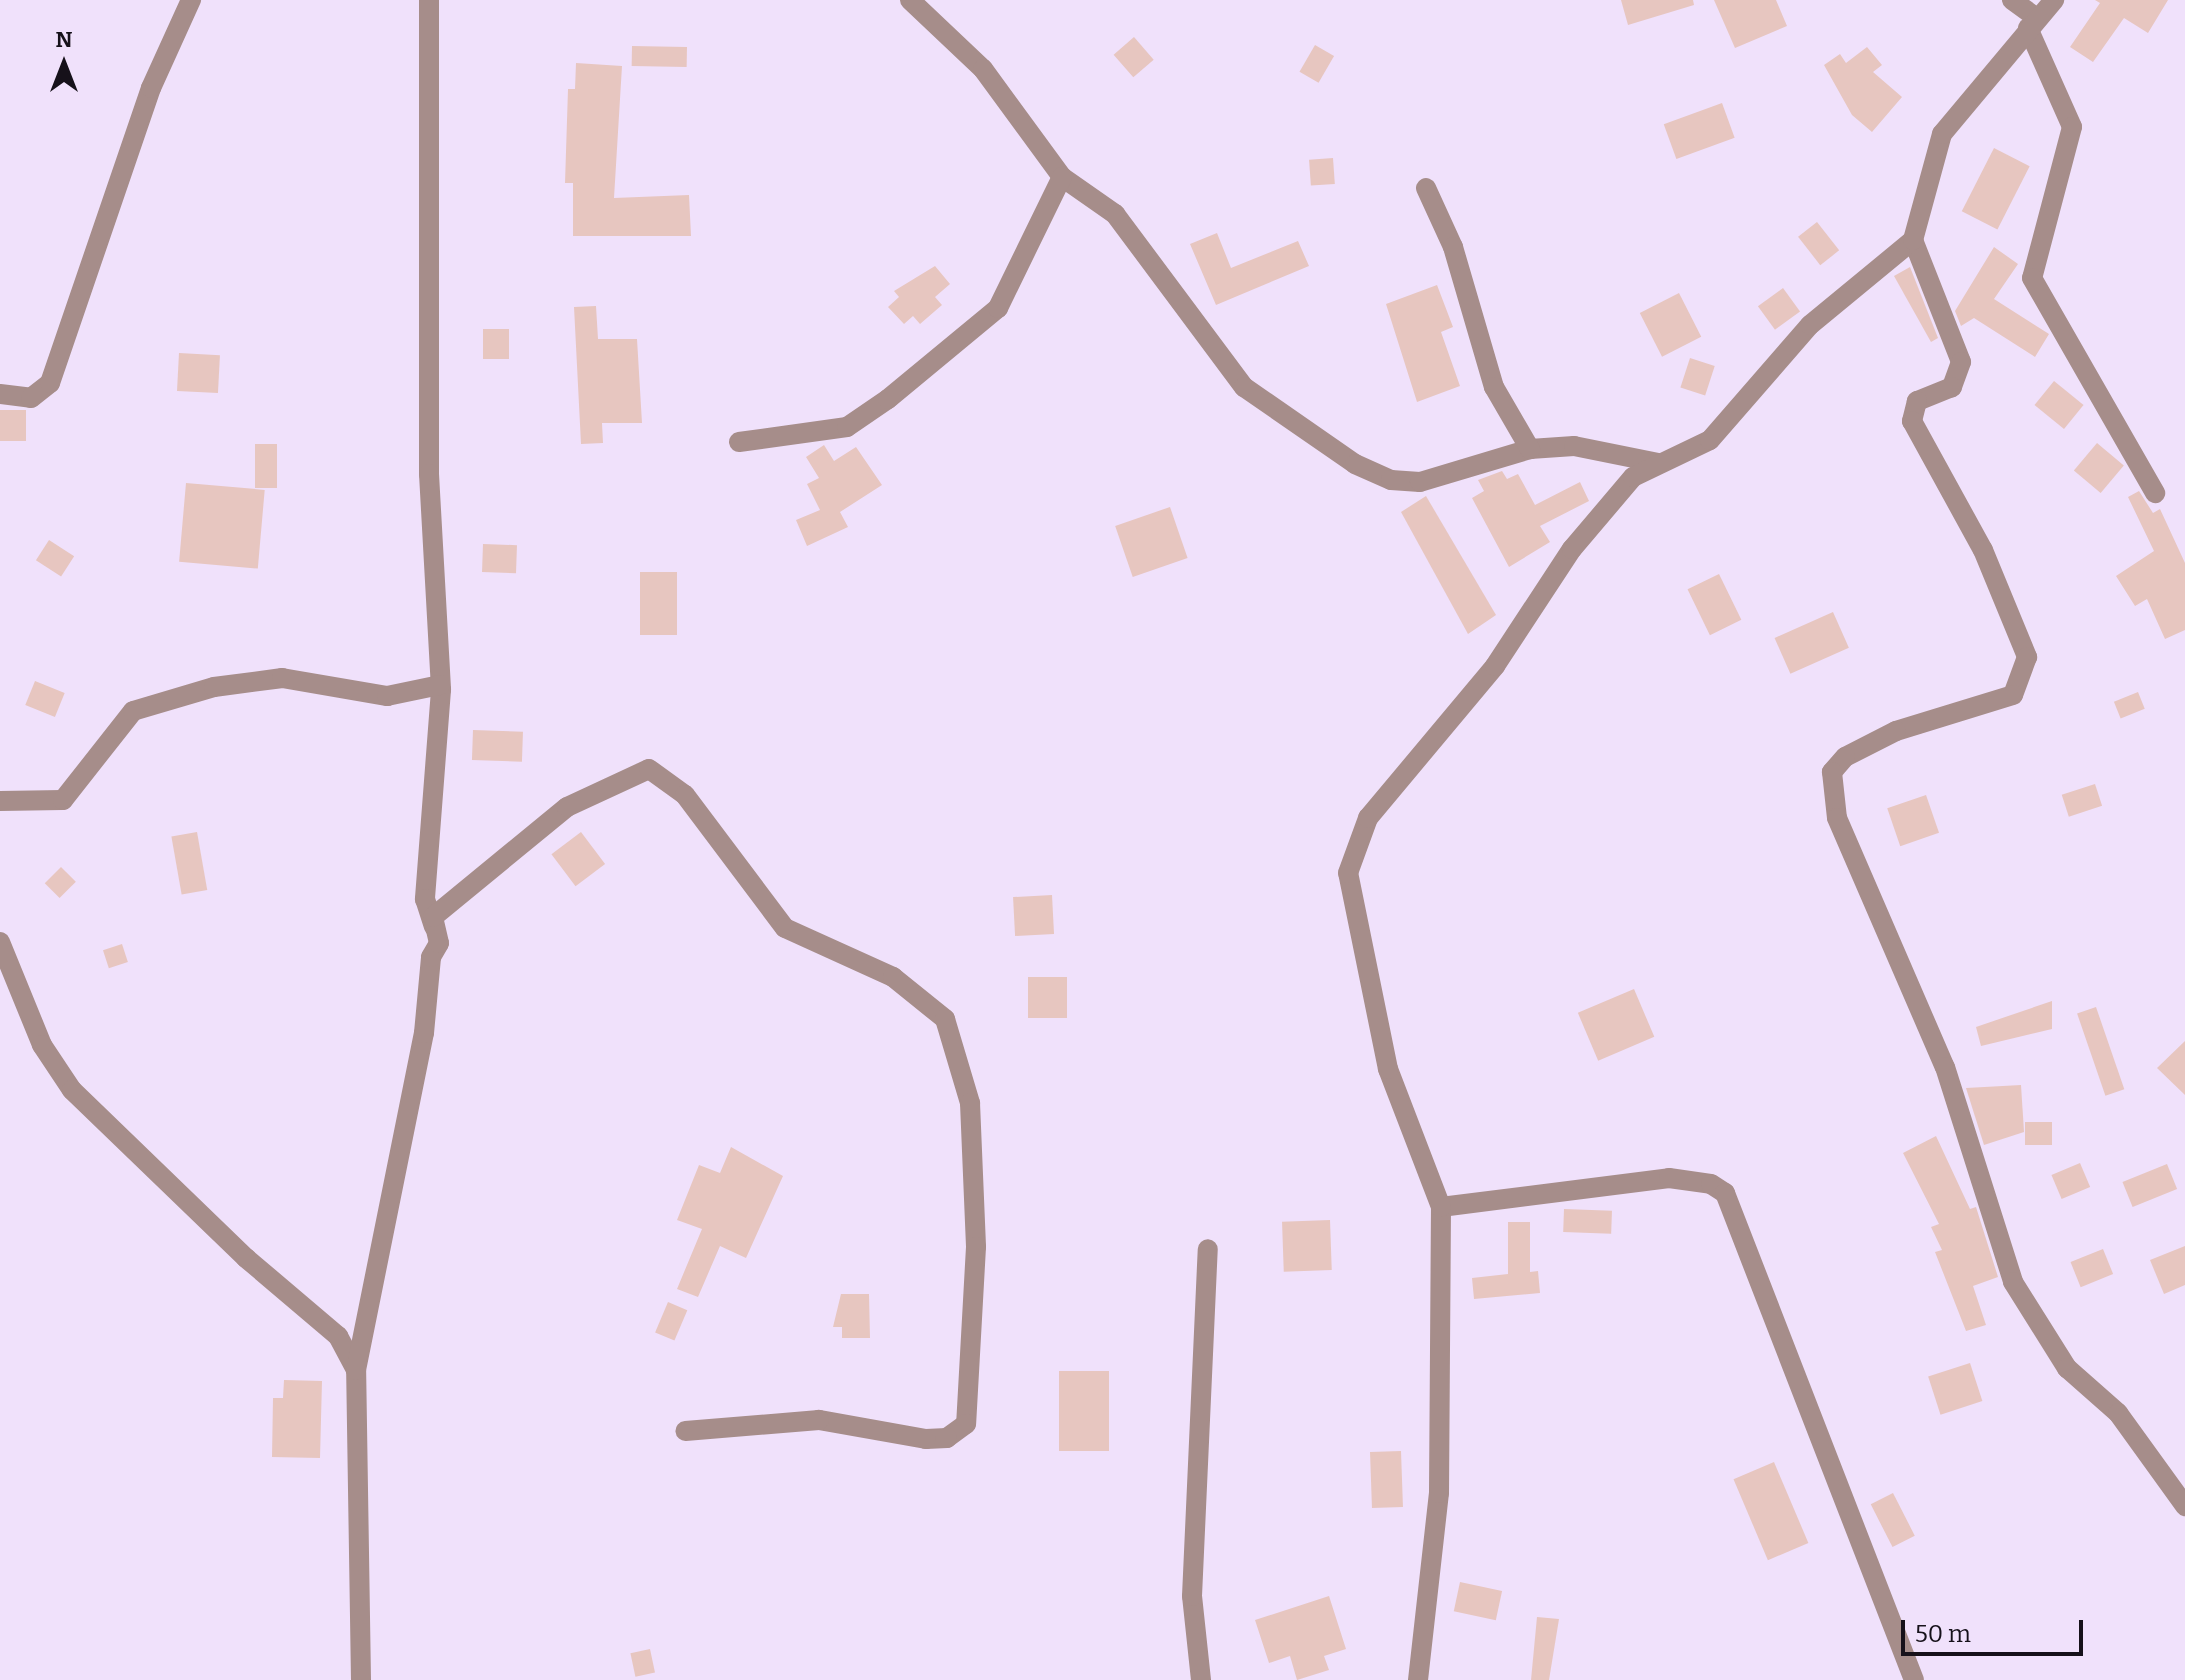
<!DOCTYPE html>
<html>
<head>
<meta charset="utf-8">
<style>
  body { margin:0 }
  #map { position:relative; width:2185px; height:1680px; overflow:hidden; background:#f0e1fb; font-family:Bitter,serif }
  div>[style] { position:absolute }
  .building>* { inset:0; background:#e7c6c0; transform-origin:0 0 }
  .minor>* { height:20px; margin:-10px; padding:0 10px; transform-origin:10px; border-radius:10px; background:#a68d8a }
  span { translate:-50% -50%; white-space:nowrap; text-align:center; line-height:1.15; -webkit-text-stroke:7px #f0e1fb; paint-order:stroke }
  .north { position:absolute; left:24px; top:24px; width:80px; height:80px; -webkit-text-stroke:6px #f0e1fb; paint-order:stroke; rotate:0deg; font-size:22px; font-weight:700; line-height:32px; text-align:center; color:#16111a }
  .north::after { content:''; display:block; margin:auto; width:28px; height:36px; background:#16111a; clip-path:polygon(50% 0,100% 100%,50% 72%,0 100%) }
  .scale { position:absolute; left:1901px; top:1620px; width:182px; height:36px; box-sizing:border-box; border:4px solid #16111a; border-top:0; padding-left:10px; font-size:24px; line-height:28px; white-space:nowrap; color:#16111a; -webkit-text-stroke:6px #f0e1fb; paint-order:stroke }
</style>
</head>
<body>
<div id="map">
  <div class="building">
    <div style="clip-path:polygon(1621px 0,1693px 0,1694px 5px,1628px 25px)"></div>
    <div style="clip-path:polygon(1714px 0,1776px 0,1787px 26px,1735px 48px)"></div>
    <div style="clip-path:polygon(2095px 0,2168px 0,2148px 33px,2124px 18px,2093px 62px,2070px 47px,2100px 3px)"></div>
    <div style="left:1134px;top:37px;width:30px;height:27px;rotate:49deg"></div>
    <div style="left:1315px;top:45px;width:22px;height:31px;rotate:30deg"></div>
    <div style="left:632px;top:46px;width:55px;height:20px;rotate:1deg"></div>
    <div style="clip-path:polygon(1867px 47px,1882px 65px,1873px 72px,1902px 97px,1872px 132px,1852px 115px,1824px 65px,1840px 54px,1846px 63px)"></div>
    <div style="clip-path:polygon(576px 63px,622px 66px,614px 198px,689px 195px,691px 236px,573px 236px,573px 183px,565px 183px,568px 89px,575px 89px)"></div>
    <div style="left:1722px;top:103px;width:37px;height:62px;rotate:70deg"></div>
    <div style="left:1994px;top:148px;width:40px;height:71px;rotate:27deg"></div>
    <div style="left:1333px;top:158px;width:26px;height:24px;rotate:86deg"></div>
    <div style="left:1817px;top:222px;width:36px;height:24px;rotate:52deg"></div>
    <div style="clip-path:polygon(1217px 233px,1231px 268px,1298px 241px,1309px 266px,1216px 305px,1190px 244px)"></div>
    <div style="clip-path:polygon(1994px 247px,2018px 264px,1994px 299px,2049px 334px,2035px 357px,1974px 318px,1961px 326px,1955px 311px)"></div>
    <div style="clip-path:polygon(935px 266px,950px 284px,935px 297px,942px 305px,920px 324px,913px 316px,904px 324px,888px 307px,899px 297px,894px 291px)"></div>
    <div style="clip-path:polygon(1910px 267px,1938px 338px,1931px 342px,1894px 276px)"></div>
    <div style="clip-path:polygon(1437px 285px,1453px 327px,1441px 332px,1460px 386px,1417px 402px,1386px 304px)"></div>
    <div style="left:1783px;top:288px;width:29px;height:31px;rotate:54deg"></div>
    <div style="left:1679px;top:293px;width:49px;height:44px;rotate:63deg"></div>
    <div style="clip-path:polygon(596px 306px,598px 339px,637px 339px,642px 423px,602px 423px,603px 443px,581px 444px,574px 307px)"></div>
    <div style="left:483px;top:329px;width:26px;height:30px"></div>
    <div style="left:179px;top:353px;width:41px;height:38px;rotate:3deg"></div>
    <div style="left:1690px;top:358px;width:26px;height:31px;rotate:18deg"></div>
    <div style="left:2054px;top:381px;width:38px;height:31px;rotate:39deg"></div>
    <div style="left:0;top:410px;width:26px;height:31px"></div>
    <div style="left:2097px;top:443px;width:35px;height:36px;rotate:40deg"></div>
    <div style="left:255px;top:444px;width:22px;height:44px"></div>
    <div style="clip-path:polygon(824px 445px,834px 461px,856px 447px,882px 485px,840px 512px,848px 527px,807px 546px,796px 520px,820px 510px,807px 484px,819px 478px,806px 457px)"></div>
    <div style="clip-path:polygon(1502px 471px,1507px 479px,1518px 474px,1535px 505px,1580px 482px,1589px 501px,1540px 526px,1550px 542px,1509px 567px,1472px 498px,1484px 491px,1478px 480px)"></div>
    <div style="left:186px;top:483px;width:79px;height:79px;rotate:5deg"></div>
    <div style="clip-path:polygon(2139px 491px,2153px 513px,2160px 509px,2185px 563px,2185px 630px,2165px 639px,2147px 599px,2135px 606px,2116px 576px,2154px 551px,2128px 497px)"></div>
    <div style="clip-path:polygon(1426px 496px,1496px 615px,1468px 634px,1401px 512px)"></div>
    <div style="left:1170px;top:507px;width:54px;height:58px;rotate:71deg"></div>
    <div style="left:49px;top:540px;width:30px;height:24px;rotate:33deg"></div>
    <div style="left:483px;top:544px;width:34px;height:28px;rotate:2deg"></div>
    <div style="left:640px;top:572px;width:37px;height:63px"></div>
    <div style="left:1719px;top:574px;width:51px;height:35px;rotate:64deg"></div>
    <div style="left:1833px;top:612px;width:39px;height:64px;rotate:66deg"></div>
    <div style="left:35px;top:681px;width:32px;height:26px;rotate:22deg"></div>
    <div style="left:2138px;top:692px;width:18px;height:26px;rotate:68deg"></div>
    <div style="left:473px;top:730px;width:50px;height:30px;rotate:2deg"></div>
    <div style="left:2095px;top:784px;width:23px;height:35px;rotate:72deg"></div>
    <div style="left:1926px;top:795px;width:40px;height:41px;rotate:71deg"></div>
    <div style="left:197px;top:832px;width:59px;height:26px;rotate:80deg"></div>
    <div style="left:581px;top:832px;width:40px;height:37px;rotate:53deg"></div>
    <div style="left:61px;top:867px;width:21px;height:23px;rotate:45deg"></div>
    <div style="left:1052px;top:895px;width:39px;height:39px;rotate:87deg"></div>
    <div style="left:122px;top:944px;width:19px;height:20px;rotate:72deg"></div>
    <div style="left:1028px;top:977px;width:39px;height:41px"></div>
    <div style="left:1634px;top:989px;width:52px;height:61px;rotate:67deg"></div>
    <div style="clip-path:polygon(2052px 1001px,2052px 1029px,1981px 1046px,1976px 1027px)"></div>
    <div style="left:2096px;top:1007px;width:87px;height:20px;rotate:71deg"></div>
    <div style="clip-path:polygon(2185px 1041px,2185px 1095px,2157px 1068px)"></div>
    <div style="clip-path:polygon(2021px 1085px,2024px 1132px,1984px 1145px,1966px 1088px)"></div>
    <div style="left:2025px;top:1122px;width:27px;height:23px"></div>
    <div style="clip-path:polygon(1936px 1136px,1970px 1209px,1976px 1207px,1998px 1277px,1973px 1286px,1986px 1325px,1966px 1331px,1935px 1252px,1942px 1250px,1931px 1227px,1939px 1224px,1903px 1153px)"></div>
    <div style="clip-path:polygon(731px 1147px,783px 1176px,746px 1258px,720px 1246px,698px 1297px,677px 1289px,702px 1229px,677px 1220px,699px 1165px,720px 1173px)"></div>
    <div style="left:2080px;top:1163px;width:26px;height:31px;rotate:67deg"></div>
    <div style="left:2167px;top:1164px;width:27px;height:48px;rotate:68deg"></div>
    <div style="left:1564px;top:1209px;width:48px;height:23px;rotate:2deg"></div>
    <div style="left:1330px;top:1220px;width:50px;height:48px;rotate:88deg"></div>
    <div style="clip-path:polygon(1508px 1222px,1530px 1222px,1530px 1272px,1538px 1271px,1540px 1293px,1474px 1299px,1472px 1278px,1508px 1274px)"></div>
    <div style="clip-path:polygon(2185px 1246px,2185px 1285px,2164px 1294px,2150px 1260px)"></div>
    <div style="left:2103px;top:1249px;width:27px;height:35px;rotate:68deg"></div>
    <div style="clip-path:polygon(841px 1294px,869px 1294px,870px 1338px,842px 1338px,842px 1327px,833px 1327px)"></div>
    <div style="left:668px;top:1302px;width:21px;height:33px;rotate:23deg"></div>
    <div style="left:1970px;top:1363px;width:40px;height:44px;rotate:72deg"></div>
    <div style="left:1059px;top:1371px;width:50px;height:80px"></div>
    <div style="clip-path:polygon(284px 1380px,322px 1381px,320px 1458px,272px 1457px,273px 1398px,283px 1398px)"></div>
    <div style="left:1401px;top:1451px;width:56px;height:31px;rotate:88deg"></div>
    <div style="left:1774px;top:1462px;width:88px;height:44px;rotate:67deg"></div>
    <div style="left:1893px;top:1493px;width:48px;height:25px;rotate:63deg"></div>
    <div style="left:1460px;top:1582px;width:43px;height:30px;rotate:12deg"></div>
    <div style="clip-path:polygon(1329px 1596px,1346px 1649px,1324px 1656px,1329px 1670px,1297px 1680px,1290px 1656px,1269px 1663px,1255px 1620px)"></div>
    <div style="clip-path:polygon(1537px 1617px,1559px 1619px,1549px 1680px,1531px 1680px)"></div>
    <div style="left:650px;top:1649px;width:24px;height:20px;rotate:78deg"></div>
  </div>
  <div class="minor">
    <div style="left:429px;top:0;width:474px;rotate:90deg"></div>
    <div style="left:429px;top:474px;width:216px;rotate:86.8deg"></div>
    <div style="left:441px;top:690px;width:210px;rotate:94.4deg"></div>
    <div style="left:425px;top:899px;width:29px;rotate:72deg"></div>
    <div style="left:910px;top:0;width:100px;rotate:43.4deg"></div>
    <div style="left:983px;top:69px;width:134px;rotate:53.8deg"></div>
    <div style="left:1062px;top:177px;width:65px;rotate:34.9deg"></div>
    <div style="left:1115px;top:214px;width:216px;rotate:53.3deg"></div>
    <div style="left:1244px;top:387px;width:135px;rotate:34.7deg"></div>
    <div style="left:1355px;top:464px;width:39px;rotate:24deg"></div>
    <div style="left:1391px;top:480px;width:29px;rotate:4deg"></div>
    <div style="left:1420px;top:482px;width:115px;rotate:-16.7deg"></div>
    <div style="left:1530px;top:449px;width:44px;rotate:-3.9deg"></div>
    <div style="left:1574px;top:446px;width:86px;rotate:11.4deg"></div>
    <div style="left:2012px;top:0;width:31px;rotate:36deg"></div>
    <div style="left:2028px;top:28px;width:108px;rotate:66deg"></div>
    <div style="left:2072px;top:127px;width:156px;rotate:104.8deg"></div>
    <div style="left:2032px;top:278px;width:248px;rotate:60.2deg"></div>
    <div style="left:1426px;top:188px;width:65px;rotate:65.4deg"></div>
    <div style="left:1453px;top:247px;width:146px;rotate:73.7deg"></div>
    <div style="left:1494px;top:387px;width:72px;rotate:59.9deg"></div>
    <div style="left:1913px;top:240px;width:131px;rotate:68.5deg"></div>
    <div style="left:1961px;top:362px;width:27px;rotate:110deg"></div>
    <div style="left:1952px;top:387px;width:38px;rotate:158deg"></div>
    <div style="left:1917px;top:401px;width:21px;rotate:104deg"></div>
    <div style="left:1912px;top:421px;width:147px;rotate:61.2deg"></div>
    <div style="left:1983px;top:550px;width:116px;rotate:67.6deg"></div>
    <div style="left:2027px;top:657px;width:40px;rotate:110.2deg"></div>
    <div style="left:2013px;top:695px;width:122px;rotate:162.9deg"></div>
    <div style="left:1896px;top:731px;width:57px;rotate:153deg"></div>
    <div style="left:1845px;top:757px;width:20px;rotate:131deg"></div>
    <div style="left:1832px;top:772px;width:46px;rotate:83.8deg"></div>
    <div style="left:1837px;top:818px;width:271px;rotate:66.6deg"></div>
    <div style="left:1945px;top:1067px;width:225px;rotate:72.4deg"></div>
    <div style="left:2013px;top:1282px;width:102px;rotate:57.9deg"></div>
    <div style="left:2067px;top:1368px;width:68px;rotate:41.4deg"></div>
    <div style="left:2118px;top:1413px;width:115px;rotate:54.2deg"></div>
    <div style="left:0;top:394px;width:31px;rotate:7deg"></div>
    <div style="left:31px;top:398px;width:24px;rotate:-38deg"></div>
    <div style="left:50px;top:383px;width:312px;rotate:-71.1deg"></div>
    <div style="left:151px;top:88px;width:97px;rotate:-65.6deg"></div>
    <div style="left:739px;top:442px;width:109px;rotate:-7.9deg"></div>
    <div style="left:847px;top:427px;width:50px;rotate:-34.3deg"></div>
    <div style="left:888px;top:399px;width:143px;rotate:-39.6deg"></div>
    <div style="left:998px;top:308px;width:146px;rotate:-64deg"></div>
    <div style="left:0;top:801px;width:63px;rotate:-0.9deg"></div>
    <div style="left:63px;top:800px;width:113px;rotate:-51.8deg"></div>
    <div style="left:133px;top:711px;width:84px;rotate:-16.5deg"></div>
    <div style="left:214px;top:687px;width:69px;rotate:-7.5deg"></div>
    <div style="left:282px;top:678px;width:107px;rotate:9.7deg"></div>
    <div style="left:387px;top:696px;width:54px;rotate:-11.7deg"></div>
    <div style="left:0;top:942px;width:111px;rotate:67.8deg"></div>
    <div style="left:42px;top:1045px;width:54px;rotate:56.3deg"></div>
    <div style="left:72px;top:1090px;width:242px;rotate:44deg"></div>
    <div style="left:246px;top:1258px;width:121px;rotate:40.3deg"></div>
    <div style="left:338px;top:1336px;width:38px;rotate:62deg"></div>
    <div style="left:1441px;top:1207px;width:230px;rotate:-7.2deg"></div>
    <div style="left:1669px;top:1178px;width:42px;rotate:8.1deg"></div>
    <div style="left:1711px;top:1184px;width:17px;rotate:33deg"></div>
    <div style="left:1725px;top:1193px;width:522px;rotate:68.79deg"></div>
    <div style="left:361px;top:1680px;width:310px;rotate:-90.9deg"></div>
    <div style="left:356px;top:1370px;width:344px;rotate:-78.6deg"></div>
    <div style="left:424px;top:1033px;width:76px;rotate:-84.7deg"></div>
    <div style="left:431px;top:957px;width:16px;rotate:-60deg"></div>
    <div style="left:439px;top:943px;width:27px;rotate:-103deg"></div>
    <div style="left:433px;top:917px;width:173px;rotate:-39.4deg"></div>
    <div style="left:567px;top:807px;width:90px;rotate:-24.9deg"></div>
    <div style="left:649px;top:769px;width:44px;rotate:35.8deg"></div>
    <div style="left:685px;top:795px;width:166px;rotate:53.1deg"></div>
    <div style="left:785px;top:928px;width:119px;rotate:24.4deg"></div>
    <div style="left:893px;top:977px;width:67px;rotate:38.9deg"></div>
    <div style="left:945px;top:1019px;width:88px;rotate:73.4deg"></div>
    <div style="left:970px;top:1103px;width:144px;rotate:87.6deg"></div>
    <div style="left:976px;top:1247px;width:177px;rotate:93.2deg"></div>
    <div style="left:966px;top:1424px;width:24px;rotate:144deg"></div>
    <div style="left:947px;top:1438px;width:21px;rotate:177deg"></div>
    <div style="left:926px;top:1439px;width:109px;rotate:-169.9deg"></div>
    <div style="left:819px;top:1420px;width:134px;rotate:175.3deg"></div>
    <div style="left:1201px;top:1680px;width:84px;rotate:-96.1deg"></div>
    <div style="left:1192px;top:1596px;width:347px;rotate:-87.4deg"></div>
    <div style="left:1418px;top:1680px;width:188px;rotate:-83.6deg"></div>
    <div style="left:1439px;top:1493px;width:286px;rotate:-89.6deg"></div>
    <div style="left:1441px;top:1207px;width:148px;rotate:-111deg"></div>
    <div style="left:1388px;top:1069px;width:200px;rotate:-101.5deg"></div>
    <div style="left:1348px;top:873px;width:59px;rotate:-70deg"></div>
    <div style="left:1368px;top:818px;width:198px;rotate:-50.1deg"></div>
    <div style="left:1495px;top:666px;width:140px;rotate:-56.7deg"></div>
    <div style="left:1572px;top:549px;width:94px;rotate:-49.7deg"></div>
    <div style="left:1633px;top:477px;width:85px;rotate:-25.7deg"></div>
    <div style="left:1710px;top:440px;width:152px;rotate:-49deg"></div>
    <div style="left:1810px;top:325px;width:134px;rotate:-39.5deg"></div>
    <div style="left:1913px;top:240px;width:110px;rotate:-74.7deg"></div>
    <div style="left:1942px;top:134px;width:175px;rotate:-50.1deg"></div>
  </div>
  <div class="north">N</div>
  <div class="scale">50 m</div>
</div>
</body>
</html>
